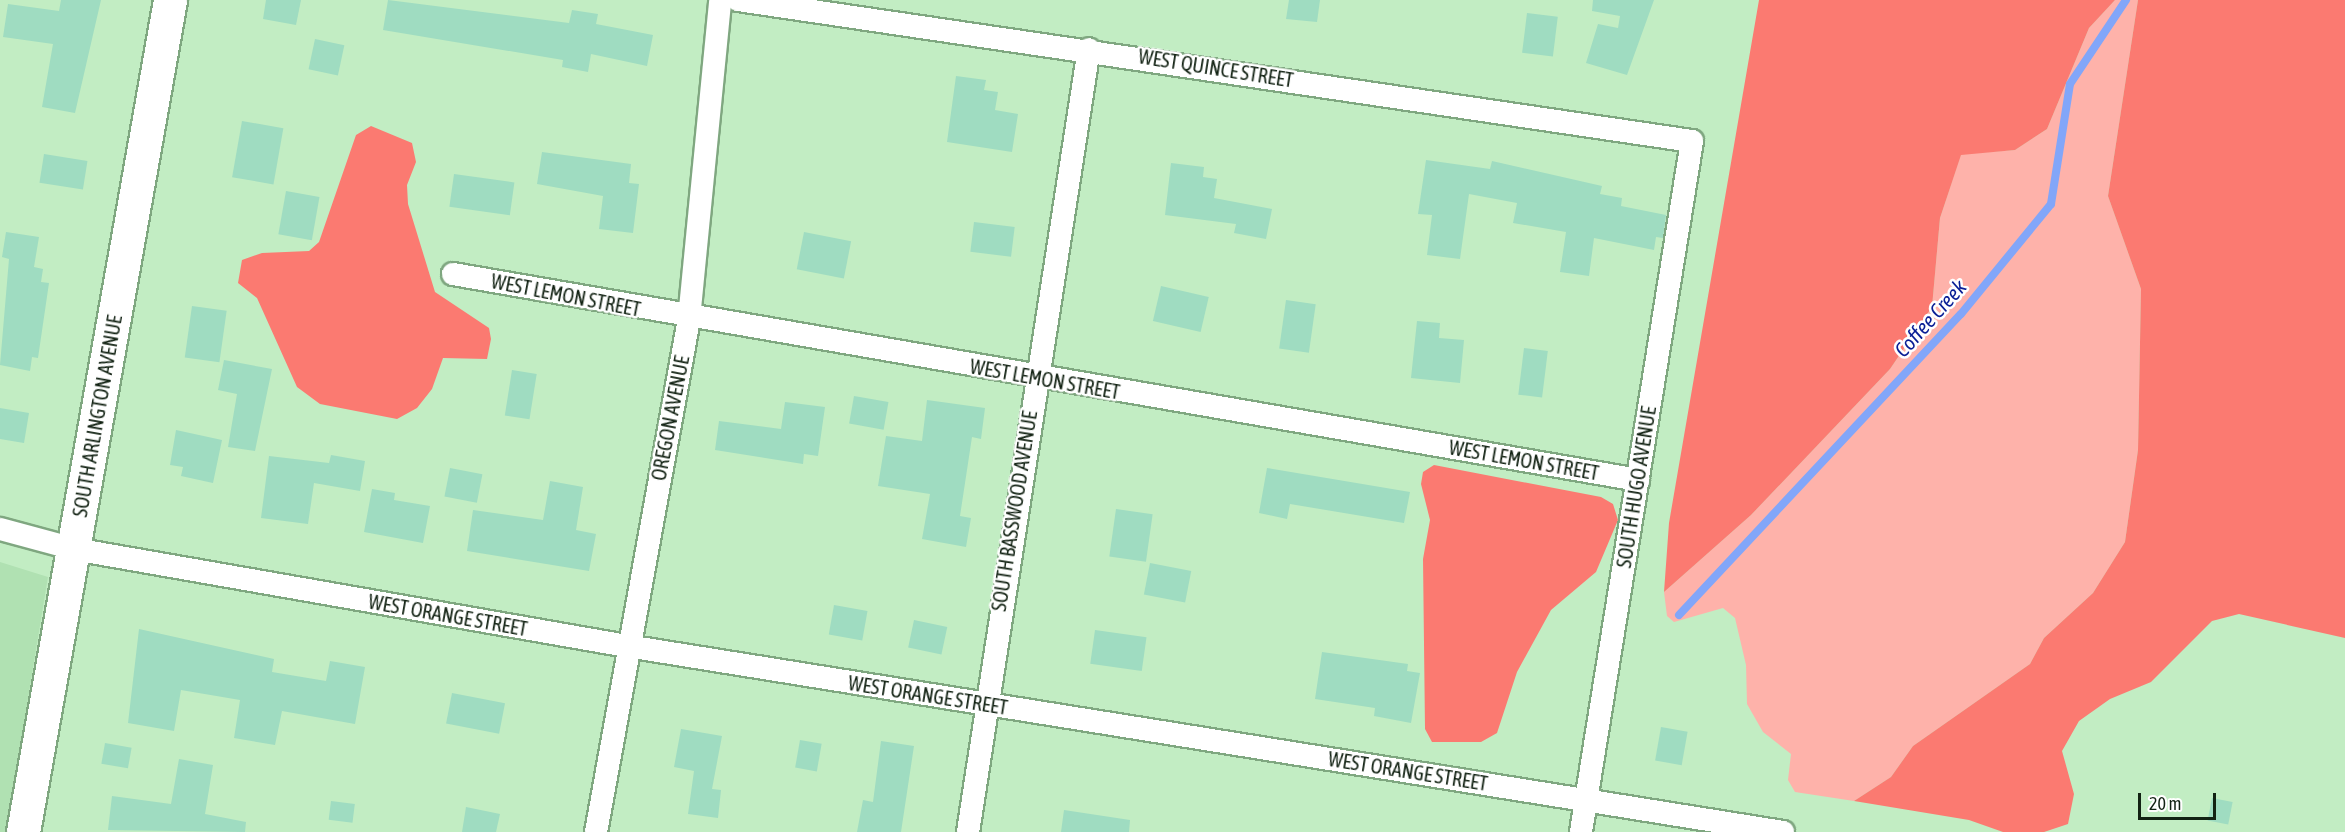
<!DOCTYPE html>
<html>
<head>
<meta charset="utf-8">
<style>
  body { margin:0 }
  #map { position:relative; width:2345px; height:832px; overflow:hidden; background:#c2edc3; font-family:"Asap Condensed",sans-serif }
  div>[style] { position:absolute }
  .built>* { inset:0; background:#b0e1b2 }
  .green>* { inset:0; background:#feb2aa }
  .forest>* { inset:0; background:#fb7a71 }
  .stream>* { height:8px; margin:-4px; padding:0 4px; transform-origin:4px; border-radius:4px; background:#82a6f9 }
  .building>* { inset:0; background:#9fdcc1; transform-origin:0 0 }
  .roads { filter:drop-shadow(2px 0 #7fa780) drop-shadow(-2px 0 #7fa780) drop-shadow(0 2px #7fa780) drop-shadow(0 -2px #7fa780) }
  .street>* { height:22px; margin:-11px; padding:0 11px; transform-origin:11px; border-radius:11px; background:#fff }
  .secondary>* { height:33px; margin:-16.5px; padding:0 16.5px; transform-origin:16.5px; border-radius:16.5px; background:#fff }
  span { translate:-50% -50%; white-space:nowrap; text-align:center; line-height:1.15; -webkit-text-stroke:5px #fff; paint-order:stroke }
  .street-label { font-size:20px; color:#122213 }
  .water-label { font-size:21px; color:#091e95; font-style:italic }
  .scale { position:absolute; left:2138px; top:793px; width:78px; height:27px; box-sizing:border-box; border:3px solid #122213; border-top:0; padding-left:8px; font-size:18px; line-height:21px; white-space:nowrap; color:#122213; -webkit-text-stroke:4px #fff; paint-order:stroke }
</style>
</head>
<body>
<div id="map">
  <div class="built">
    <div style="clip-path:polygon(0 562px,48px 577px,6px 832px,0 832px)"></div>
  </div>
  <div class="green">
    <div style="clip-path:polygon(2115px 0,2138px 0,2108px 196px,2141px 289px,2138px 450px,2125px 542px,2093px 593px,2044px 638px,2030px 664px,1913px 746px,1891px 777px,1854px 801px,1795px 792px,1788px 780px,1791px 754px,1763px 732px,1747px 704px,1746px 665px,1735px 618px,1723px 608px,1674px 622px,1667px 616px,1664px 592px,1751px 515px,1890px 369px,1932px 307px,1940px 218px,1961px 154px,2015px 150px,2047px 129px,2089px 28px)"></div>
  </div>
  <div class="forest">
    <div style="clip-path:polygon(1759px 0,2115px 0,2089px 28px,2047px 129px,2015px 150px,1961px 155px,1940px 218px,1932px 307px,1890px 369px,1751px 515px,1664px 592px,1669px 523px)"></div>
    <div style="clip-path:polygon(2138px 0,2345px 0,2345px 638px,2239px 614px,2212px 621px,2151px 682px,2110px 699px,2079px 721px,2062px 751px,2074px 794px,2068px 824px,2044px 832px,2003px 832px,1969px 820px,1854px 801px,1891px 777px,1913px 746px,2030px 664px,2044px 638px,2093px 593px,2125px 542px,2138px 450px,2141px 289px,2108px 196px)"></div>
    <div style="clip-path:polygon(371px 126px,412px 143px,416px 162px,407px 185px,408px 204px,435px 292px,489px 328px,491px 339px,487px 359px,443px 358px,432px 389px,417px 408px,397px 419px,320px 404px,297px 387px,257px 298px,238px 283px,242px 260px,262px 253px,309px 251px,319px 242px,356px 135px)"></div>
    <div style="clip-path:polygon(1434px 465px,1601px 497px,1613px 504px,1618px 520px,1596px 572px,1551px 610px,1517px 672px,1497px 733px,1481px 742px,1432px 742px,1425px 729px,1423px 559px,1430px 520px,1421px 484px,1423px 472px)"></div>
  </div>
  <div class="stream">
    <div style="left:1679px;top:615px;width:412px;rotate:-46.9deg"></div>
    <div style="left:1961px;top:314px;width:142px;rotate:-50.7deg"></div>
    <div style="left:2051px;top:204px;width:121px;rotate:-81deg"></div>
    <div style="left:2070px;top:84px;width:101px;rotate:-56.3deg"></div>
  </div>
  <div class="building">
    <div style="clip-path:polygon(61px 0,101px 0,75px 113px,42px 107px,53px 44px,3px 37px,8px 4px,59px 11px)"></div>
    <div style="clip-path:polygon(266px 0,301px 0,296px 25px,263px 19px)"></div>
    <div style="clip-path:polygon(388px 0,569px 23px,572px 10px,598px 14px,596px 24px,653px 35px,647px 66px,591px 54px,588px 72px,562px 67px,563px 60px,383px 30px)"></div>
    <div style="clip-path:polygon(1289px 0,1320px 0,1317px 22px,1286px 19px)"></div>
    <div style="clip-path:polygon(1593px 0,1654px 0,1627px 75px,1586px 63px,1598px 24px,1618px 28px,1620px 16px,1592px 11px)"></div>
    <div style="left:1527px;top:13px;width:31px;height:40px;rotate:7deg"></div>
    <div style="left:315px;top:39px;width:30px;height:31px;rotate:12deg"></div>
    <div style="clip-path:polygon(956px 76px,986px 80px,984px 90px,998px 92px,995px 110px,1018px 114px,1012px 152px,947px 142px)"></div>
    <div style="left:242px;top:121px;width:42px;height:57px;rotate:10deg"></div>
    <div style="clip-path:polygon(542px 152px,631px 164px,629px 183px,639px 184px,633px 233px,599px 229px,603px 196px,537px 184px)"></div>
    <div style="left:44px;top:154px;width:44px;height:29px;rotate:9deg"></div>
    <div style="clip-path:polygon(1426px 160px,1490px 169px,1492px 161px,1602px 186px,1600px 194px,1622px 198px,1621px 206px,1666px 215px,1663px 238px,1656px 237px,1654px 250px,1594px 238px,1589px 276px,1560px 272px,1566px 232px,1513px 223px,1517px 203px,1469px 194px,1460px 259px,1427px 255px,1432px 215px,1418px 214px)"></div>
    <div style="clip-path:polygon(1171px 163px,1204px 167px,1203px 177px,1217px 179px,1214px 198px,1272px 209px,1266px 239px,1234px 233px,1236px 224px,1165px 215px)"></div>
    <div style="left:454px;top:174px;width:61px;height:33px;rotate:8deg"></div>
    <div style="left:286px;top:191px;width:34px;height:44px;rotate:10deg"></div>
    <div style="left:974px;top:222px;width:41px;height:30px;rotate:7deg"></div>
    <div style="clip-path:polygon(6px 232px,39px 237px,34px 267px,43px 269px,41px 282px,49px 283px,38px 358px,32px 357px,30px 371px,0 365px,9px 259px,2px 257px)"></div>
    <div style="left:804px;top:232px;width:48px;height:38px;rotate:11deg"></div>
    <div style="left:1161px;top:286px;width:49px;height:36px;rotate:13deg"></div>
    <div style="left:1286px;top:300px;width:30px;height:49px;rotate:8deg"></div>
    <div style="left:192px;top:306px;width:35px;height:52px;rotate:8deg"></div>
    <div style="clip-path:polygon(1417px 321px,1440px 323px,1439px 338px,1464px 340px,1460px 383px,1411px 378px)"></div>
    <div style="left:1524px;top:348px;width:24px;height:47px;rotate:7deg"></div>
    <div style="clip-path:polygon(224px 360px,272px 369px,255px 451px,228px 447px,237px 394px,218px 390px)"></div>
    <div style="left:512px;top:370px;width:25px;height:46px;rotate:9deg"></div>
    <div style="left:854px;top:396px;width:35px;height:28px;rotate:10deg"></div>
    <div style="clip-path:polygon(927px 400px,985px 408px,981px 439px,972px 437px,960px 516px,971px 518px,966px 547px,922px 539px,930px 494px,878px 486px,886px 436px,922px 441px)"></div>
    <div style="clip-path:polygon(785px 402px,825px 407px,818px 456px,804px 454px,803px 464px,715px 450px,719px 421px,781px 429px)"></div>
    <div style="clip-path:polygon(0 408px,29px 413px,24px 443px,0 439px)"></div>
    <div style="clip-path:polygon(176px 430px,222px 440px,213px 483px,181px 476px,183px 467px,170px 465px)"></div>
    <div style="clip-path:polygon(331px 455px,365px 461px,360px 491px,314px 483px,308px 524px,261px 518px,269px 456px,329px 463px)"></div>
    <div style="left:450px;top:468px;width:33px;height:29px;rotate:11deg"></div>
    <div style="clip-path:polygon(1267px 468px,1410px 492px,1404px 523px,1290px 504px,1287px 519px,1259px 513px)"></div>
    <div style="clip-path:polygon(550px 481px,583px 487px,576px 530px,596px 534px,589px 571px,467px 551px,473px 510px,543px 520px)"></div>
    <div style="clip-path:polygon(372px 489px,395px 493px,394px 500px,430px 506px,423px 543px,364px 532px)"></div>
    <div style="left:1116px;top:509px;width:37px;height:48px;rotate:8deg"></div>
    <div style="left:1150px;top:563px;width:42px;height:32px;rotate:11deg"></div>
    <div style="left:834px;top:605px;width:34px;height:30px;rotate:10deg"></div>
    <div style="left:914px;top:620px;width:34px;height:28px;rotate:12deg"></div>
    <div style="clip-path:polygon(139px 629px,274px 659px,272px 672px,326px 681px,330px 661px,365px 667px,355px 724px,282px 711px,275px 745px,234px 738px,240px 700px,181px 690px,174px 731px,128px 723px)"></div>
    <div style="left:1095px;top:630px;width:52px;height:34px;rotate:8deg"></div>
    <div style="clip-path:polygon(1322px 652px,1408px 664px,1407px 671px,1420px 673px,1411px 723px,1374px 716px,1375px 708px,1315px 699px)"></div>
    <div style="left:452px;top:693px;width:54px;height:31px;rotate:11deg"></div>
    <div style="left:1661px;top:727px;width:27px;height:34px;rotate:10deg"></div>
    <div style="clip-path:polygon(681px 729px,722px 736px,712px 789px,721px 790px,718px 818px,688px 814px,694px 771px,674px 767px)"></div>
    <div style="left:800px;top:740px;width:22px;height:28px;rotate:10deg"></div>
    <div style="clip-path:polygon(881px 741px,914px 746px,901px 832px,857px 832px,863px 800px,873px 802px)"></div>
    <div style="left:105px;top:743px;width:27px;height:21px;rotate:10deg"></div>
    <div style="clip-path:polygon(179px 759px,213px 765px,205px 814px,246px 822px,245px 832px,108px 830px,112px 796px,171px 804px)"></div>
    <div style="left:2212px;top:798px;width:21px;height:23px;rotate:11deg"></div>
    <div style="left:331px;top:801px;width:24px;height:19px;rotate:7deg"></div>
    <div style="clip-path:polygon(466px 807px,500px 814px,496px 832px,462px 832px)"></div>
    <div style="clip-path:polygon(1064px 810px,1130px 820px,1129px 832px,1061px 832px)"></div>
  </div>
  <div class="roads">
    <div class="street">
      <div style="left:738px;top:0;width:964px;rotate:8.41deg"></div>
      <div style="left:1692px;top:141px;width:700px;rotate:99.13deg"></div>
      <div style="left:453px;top:274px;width:1203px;rotate:9.86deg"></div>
      <div style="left:0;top:529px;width:77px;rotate:15.1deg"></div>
      <div style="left:74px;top:549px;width:561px;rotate:9.95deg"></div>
      <div style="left:627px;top:646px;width:1171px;rotate:9.14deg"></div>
      <div style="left:596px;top:832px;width:521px;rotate:-79.72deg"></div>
      <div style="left:689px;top:319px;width:321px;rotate:-84.4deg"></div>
      <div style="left:968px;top:832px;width:792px;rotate:-81.22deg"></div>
    </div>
    <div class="secondary">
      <div style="left:23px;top:832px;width:845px;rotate:-79.98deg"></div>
    </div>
  </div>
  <div class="street-label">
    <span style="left:1216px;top:68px;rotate:9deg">WEST QUINCE STREET</span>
    <span style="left:566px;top:295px;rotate:11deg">WEST LEMON STREET</span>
    <span style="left:1045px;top:379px;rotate:10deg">WEST LEMON STREET</span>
    <span style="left:97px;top:416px;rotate:-80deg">SOUTH ARLINGTON AVENUE</span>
    <span style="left:670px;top:418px;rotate:-79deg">OREGON AVENUE</span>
    <span style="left:1524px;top:460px;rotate:10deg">WEST LEMON STREET</span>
    <span style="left:1636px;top:487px;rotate:-81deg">SOUTH HUGO AVENUE</span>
    <span style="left:1014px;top:511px;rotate:-81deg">SOUTH BASSWOOD AVENUE</span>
    <span style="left:448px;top:615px;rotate:10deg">WEST ORANGE STREET</span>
    <span style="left:928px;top:695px;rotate:9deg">WEST ORANGE STREET</span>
    <span style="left:1408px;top:771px;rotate:9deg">WEST ORANGE STREET</span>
  </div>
  <div class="water-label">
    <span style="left:1930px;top:318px;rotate:-48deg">Coffee Creek</span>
  </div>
  <div class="scale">20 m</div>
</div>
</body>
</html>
